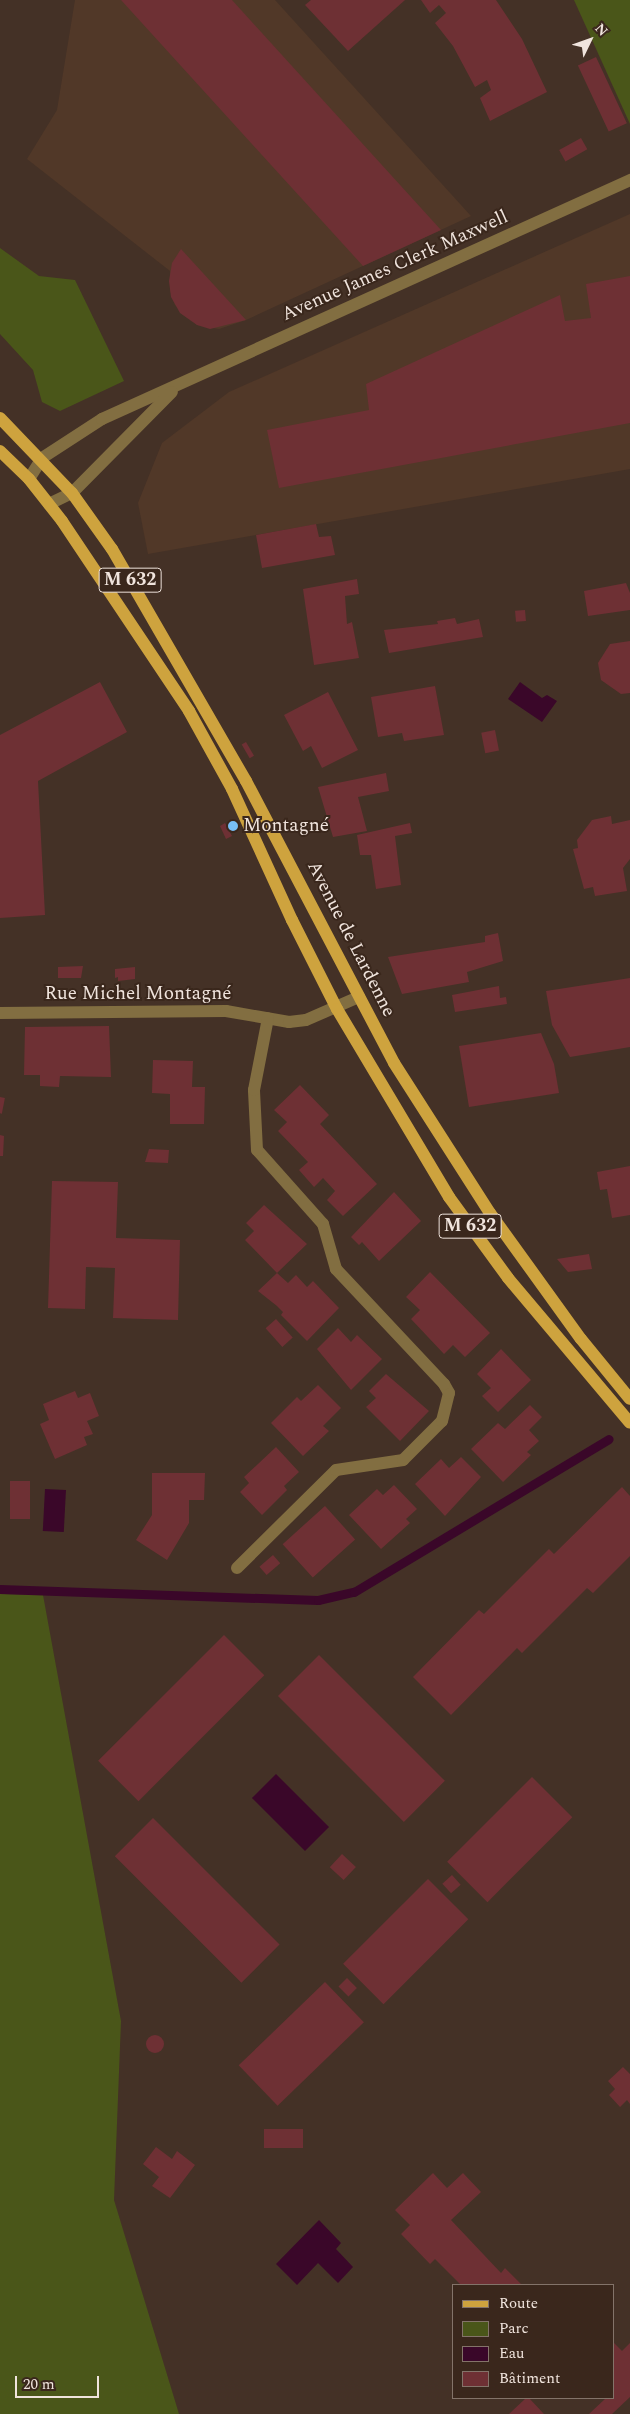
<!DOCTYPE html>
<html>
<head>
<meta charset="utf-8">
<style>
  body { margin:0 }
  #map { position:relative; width:630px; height:2414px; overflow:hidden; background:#443126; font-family:Spectral,serif }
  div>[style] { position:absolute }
  .built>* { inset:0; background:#513828 }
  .green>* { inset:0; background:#4a5619 }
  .water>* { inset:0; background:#3a0729; transform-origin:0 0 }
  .stream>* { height:9px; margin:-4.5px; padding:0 4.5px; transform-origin:4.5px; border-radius:4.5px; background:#3a0729 }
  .building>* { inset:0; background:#6e3034; transform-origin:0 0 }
  .round { border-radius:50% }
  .minor>* { height:12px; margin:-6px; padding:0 6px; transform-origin:6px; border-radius:6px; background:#826e41 }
  .major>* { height:12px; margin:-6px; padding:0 6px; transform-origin:6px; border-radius:6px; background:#cea33e }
  .dots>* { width:14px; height:14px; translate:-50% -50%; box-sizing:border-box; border:2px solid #3a271c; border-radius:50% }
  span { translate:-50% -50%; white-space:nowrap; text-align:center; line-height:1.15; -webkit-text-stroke:4px #3a271c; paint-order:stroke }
  .shield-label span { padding:1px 4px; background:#3a271c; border:1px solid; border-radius:4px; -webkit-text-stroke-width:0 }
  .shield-label { font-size:18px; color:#f0e4dd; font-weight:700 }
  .street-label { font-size:19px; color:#f0e4dd }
  .poi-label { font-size:19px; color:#f0e4dd }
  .left { translate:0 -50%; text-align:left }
  .legend { position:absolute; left:452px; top:2284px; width:162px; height:115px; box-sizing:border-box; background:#3a271c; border:1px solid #837369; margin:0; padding:6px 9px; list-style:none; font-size:15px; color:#f0e4dd }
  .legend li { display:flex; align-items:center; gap:10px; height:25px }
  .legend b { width:25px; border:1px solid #837369 }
  .north { position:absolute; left:565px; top:15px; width:50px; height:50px; -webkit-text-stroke:4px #3a271c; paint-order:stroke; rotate:48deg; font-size:14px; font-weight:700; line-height:20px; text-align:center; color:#f0e4dd }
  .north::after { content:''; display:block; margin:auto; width:18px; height:22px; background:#f0e4dd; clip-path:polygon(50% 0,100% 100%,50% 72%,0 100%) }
  .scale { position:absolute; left:15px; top:2376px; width:84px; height:22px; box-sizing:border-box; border:2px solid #f0e4dd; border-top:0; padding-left:6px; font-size:15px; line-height:18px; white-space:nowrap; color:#f0e4dd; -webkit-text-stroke:4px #3a271c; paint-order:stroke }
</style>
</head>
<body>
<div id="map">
  <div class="built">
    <div style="clip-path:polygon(75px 0,275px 0,471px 216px,246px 320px,219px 329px,197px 325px,175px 305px,170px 291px,170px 271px,27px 159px,57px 110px)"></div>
    <div style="clip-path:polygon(630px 214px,630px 469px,148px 554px,138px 503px,162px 443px,229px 392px)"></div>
  </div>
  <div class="green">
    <div style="clip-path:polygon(574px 0,630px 0,630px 124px)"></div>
    <div style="clip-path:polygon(0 248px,39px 276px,75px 280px,124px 381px,60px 411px,42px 402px,33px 370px,0 334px)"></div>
    <div style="clip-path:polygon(0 1594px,43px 1595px,121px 2021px,114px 2200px,179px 2414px,0 2414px)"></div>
  </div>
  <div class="water">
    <div style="clip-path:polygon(520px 682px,542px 698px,547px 695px,557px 701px,542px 722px,508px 699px)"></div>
    <div style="left:45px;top:1489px;width:21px;height:42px;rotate:3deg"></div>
    <div style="left:276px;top:1774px;width:75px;height:34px;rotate:45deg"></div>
    <div style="clip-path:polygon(319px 2220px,341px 2243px,336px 2249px,353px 2267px,338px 2283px,318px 2263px,297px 2285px,276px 2264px)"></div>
  </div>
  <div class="stream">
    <div style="left:0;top:1589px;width:318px;rotate:2deg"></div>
    <div style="left:318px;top:1600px;width:37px;rotate:-13deg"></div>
    <div style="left:354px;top:1592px;width:297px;rotate:-31deg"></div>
  </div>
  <div class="building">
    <div style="clip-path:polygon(121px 0,232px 0,441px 230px,363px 266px)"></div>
    <div style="clip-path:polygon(311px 0,405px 0,348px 51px,305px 5px)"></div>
    <div style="clip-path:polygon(421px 0,496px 0,522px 39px,547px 92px,490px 121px,480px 98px,491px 90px,487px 80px,475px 87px,453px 46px,435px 23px,446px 13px,439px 5px,430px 13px)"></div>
    <div style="left:596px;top:57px;width:73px;height:20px;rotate:65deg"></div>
    <div style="left:581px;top:138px;width:13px;height:25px;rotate:61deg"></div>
    <div style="clip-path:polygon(181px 249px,246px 320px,210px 329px,197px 325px,180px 313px,171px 297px,169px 281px,172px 263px)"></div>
    <div style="clip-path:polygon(630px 276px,630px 423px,279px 488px,267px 430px,369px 410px,366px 384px,560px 295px,565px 321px,591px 318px,586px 284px)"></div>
    <div style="clip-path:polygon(316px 524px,319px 537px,331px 536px,335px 555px,262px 568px,256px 535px)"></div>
    <div style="clip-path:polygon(357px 579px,359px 594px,345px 596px,347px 624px,352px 622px,359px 658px,314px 665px,303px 589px)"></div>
    <div style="clip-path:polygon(626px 583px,630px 593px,630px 610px,588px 616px,584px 591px)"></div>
    <div style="left:525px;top:610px;width:11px;height:10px;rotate:85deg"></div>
    <div style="clip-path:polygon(455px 618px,457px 624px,479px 619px,483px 637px,389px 653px,384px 630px,438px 624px,437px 621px)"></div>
    <div style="clip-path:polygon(630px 641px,630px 693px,621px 694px,601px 680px,598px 663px,610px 644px)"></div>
    <div style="clip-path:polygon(100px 682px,127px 732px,38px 781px,45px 915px,0 918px,0 735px)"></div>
    <div style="clip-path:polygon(435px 686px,444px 735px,404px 741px,402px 733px,378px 737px,371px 697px)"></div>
    <div style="clip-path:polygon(328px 692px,358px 750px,322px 768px,311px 746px,303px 751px,284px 715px)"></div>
    <div style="left:495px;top:730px;width:21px;height:14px;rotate:79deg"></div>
    <div style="left:246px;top:742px;width:16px;height:5px;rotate:60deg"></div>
    <div style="clip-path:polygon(386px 773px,389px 791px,358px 797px,367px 831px,333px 837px,318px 787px)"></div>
    <div style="clip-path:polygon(611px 816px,612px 824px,630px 820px,630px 859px,623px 868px,627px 891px,595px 896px,593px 887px,584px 889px,573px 849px,578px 848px,577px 840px,592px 820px)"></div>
    <div style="clip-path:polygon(225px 823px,232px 836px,226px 839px,220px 826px)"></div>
    <div style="clip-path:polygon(410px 823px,412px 833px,395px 836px,401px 885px,376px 889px,371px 855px,360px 855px,357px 835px)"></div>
    <div style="clip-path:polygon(498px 933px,503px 961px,467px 972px,469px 982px,402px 994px,388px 957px,485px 942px,485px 936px)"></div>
    <div style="clip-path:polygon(83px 966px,81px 978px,58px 978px,58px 967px)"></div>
    <div style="clip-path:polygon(135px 967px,135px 979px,118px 981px,118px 977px,115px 978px,115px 969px)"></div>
    <div style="clip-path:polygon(630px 978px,630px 1047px,570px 1057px,552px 1025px,546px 991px)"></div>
    <div style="clip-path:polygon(499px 986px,500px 998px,506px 997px,507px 1004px,455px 1012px,452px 995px)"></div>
    <div style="clip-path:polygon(109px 1026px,111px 1077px,60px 1076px,59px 1087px,40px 1086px,40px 1075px,24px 1075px,25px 1027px)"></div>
    <div style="clip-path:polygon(541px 1033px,554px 1064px,559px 1093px,469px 1107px,459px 1046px)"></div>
    <div style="clip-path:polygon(153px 1060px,193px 1061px,192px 1087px,205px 1087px,204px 1124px,170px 1124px,170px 1094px,152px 1093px)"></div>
    <div style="clip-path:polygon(300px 1085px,329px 1115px,320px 1124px,377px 1184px,343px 1216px,327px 1200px,335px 1191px,323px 1178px,314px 1187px,299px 1170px,308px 1162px,278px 1131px,287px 1122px,274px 1110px)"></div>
    <div style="left:0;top:1097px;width:5px;height:16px;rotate:11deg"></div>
    <div style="clip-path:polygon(0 1135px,4px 1136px,3px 1156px,0 1156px)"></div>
    <div style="clip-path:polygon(149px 1149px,169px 1150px,168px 1163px,145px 1162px)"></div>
    <div style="clip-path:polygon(630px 1166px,630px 1215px,612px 1218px,607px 1189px,600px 1190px,597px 1172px)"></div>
    <div style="clip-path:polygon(52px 1181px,118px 1182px,116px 1238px,180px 1240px,178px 1320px,113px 1318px,115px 1268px,86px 1267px,85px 1309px,48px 1308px)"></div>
    <div style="clip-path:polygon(394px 1192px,421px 1221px,379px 1261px,362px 1242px,359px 1245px,351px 1237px)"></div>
    <div style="clip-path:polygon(264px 1205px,307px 1244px,277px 1273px,288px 1283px,296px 1275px,307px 1287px,313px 1281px,339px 1308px,307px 1341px,281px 1315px,283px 1312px,277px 1306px,258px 1291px,277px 1273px,245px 1240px,254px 1231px,246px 1223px)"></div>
    <div style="clip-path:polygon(589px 1254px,592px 1269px,568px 1272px,557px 1259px)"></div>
    <div style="clip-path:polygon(430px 1272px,490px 1333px,465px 1357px,453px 1345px,444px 1354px,411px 1319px,420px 1310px,406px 1297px)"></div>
    <div style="left:276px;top:1319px;width:25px;height:14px;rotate:48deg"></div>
    <div style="clip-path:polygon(338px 1328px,351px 1342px,357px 1335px,382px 1359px,351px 1390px,317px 1349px)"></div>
    <div style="clip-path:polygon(501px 1349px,531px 1380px,498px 1412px,482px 1396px,491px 1388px,477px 1374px)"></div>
    <div style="clip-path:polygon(386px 1374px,429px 1411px,400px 1441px,366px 1407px,376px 1398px,369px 1391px)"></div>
    <div style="clip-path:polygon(318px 1385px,341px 1408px,323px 1426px,329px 1431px,303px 1456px,271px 1423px,297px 1397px,301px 1401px)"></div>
    <div style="clip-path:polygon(75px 1391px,78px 1398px,90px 1393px,99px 1416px,87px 1421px,93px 1434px,84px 1437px,87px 1445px,55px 1459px,40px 1424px,49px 1420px,43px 1404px)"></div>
    <div style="clip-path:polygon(530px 1405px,542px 1417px,529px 1430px,539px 1441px,527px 1452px,531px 1455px,503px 1482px,471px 1449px,498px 1423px,505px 1429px)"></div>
    <div style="clip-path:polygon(276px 1447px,299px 1472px,284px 1486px,287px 1490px,262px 1515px,240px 1492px,249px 1483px,244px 1477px)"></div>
    <div style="clip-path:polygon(461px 1457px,481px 1477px,445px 1516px,415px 1484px,441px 1459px,449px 1468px)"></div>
    <div style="clip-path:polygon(152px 1473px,205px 1473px,204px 1500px,189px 1500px,189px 1523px,167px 1560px,136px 1540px,152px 1515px)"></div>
    <div style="left:10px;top:1481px;width:20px;height:38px"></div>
    <div style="clip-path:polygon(394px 1485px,417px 1509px,406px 1519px,410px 1523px,381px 1549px,349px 1515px,377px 1489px,383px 1495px)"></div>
    <div style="clip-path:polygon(622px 1487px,630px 1496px,630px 1556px,593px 1593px,587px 1588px,522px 1653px,517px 1648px,451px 1715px,413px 1677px,479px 1610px,484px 1614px,549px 1549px,554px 1554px)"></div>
    <div style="left:325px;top:1506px;width:45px;height:57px;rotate:48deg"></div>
    <div style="left:273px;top:1555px;width:11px;height:18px;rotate:49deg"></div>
    <div style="left:224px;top:1635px;width:57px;height:178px;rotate:45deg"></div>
    <div style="left:319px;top:1655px;width:178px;height:58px;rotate:45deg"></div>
    <div style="left:532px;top:1777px;width:57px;height:120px;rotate:45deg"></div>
    <div style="left:153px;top:1818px;width:179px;height:54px;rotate:45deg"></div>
    <div style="left:342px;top:1854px;width:19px;height:18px;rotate:43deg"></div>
    <div style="left:452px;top:1875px;width:13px;height:13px;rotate:48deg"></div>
    <div style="left:428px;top:1879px;width:57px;height:120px;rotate:45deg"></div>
    <div style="left:347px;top:1978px;width:14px;height:12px;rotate:45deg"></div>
    <div style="left:325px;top:1982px;width:56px;height:120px;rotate:46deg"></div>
    <div class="round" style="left:146px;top:2035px;width:18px;height:18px"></div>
    <div style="clip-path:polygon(623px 2067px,630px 2074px,630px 2104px,627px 2100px,620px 2107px,609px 2095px,615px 2089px,608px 2081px)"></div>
    <div style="left:264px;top:2129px;width:39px;height:19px"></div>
    <div style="clip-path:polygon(156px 2147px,172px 2159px,177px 2151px,195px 2165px,170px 2198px,152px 2186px,159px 2177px,143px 2164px)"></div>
    <div style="clip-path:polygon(433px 2173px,447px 2188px,463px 2173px,481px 2192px,451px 2220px,501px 2273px,505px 2268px,522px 2285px,461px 2285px,435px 2259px,430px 2264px,401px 2234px,410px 2225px,395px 2210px)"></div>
    <div style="clip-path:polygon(614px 2343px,622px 2351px,630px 2343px,630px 2397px,612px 2414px,589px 2414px,606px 2398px,614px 2398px)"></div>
    <div style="clip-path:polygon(526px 2398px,529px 2398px,544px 2414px,509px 2414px)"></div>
  </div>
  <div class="minor">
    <div style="left:29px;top:479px;width:25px;rotate:-58deg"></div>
    <div style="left:42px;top:458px;width:72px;rotate:-33deg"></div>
    <div style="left:102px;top:419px;width:580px;rotate:-24.35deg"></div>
    <div style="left:49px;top:504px;width:25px;rotate:-26deg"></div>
    <div style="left:72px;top:493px;width:142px;rotate:-45.3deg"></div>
    <div style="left:0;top:1013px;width:226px;rotate:-0.5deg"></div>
    <div style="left:226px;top:1011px;width:64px;rotate:9.9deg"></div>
    <div style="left:289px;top:1022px;width:17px;rotate:-7deg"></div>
    <div style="left:306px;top:1020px;width:58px;rotate:-23.5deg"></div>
    <div style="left:237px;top:1568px;width:139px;rotate:-44.7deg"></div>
    <div style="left:336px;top:1470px;width:68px;rotate:-8.5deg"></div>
    <div style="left:403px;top:1460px;width:55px;rotate:-45deg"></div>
    <div style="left:442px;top:1421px;width:29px;rotate:-76deg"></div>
    <div style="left:449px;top:1393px;width:10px;rotate:-119deg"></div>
    <div style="left:444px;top:1384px;width:158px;rotate:-133.2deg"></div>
    <div style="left:336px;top:1269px;width:47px;rotate:-106.1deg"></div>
    <div style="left:323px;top:1224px;width:99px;rotate:-131.7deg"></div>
    <div style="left:257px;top:1150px;width:60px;rotate:-92.9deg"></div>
    <div style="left:254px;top:1090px;width:73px;rotate:-79deg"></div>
  </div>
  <div class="major">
    <div style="left:0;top:418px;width:104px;rotate:46.2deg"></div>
    <div style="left:72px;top:493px;width:69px;rotate:54.5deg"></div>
    <div style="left:112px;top:549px;width:268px;rotate:60deg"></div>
    <div style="left:246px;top:781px;width:318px;rotate:62.3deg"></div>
    <div style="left:394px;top:1063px;width:178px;rotate:57.4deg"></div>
    <div style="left:490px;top:1213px;width:155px;rotate:54.2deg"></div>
    <div style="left:581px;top:1339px;width:77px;rotate:50.8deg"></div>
    <div style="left:0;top:451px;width:40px;rotate:44deg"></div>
    <div style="left:29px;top:479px;width:53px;rotate:51.8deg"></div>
    <div style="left:62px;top:521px;width:229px;rotate:56.2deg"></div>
    <div style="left:189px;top:711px;width:89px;rotate:61.1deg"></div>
    <div style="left:232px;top:789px;width:144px;rotate:65.4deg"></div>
    <div style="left:292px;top:920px;width:100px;rotate:63.2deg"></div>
    <div style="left:337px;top:1009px;width:219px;rotate:59.2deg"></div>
    <div style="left:449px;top:1197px;width:100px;rotate:53.9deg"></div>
    <div style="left:508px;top:1278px;width:189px;rotate:49.9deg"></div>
  </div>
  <div class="dots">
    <div style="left:233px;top:826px;background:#78bff7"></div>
  </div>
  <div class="shield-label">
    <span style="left:130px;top:580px">M 632</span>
    <span style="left:470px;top:1226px">M 632</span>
  </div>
  <div class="street-label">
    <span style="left:395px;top:266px;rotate:-24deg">Avenue James Clerk Maxwell</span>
    <span style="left:351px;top:939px;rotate:63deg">Avenue de Lardenne</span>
    <span style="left:138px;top:994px">Rue Michel Montagné</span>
  </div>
  <div class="poi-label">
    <span class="left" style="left:243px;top:826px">Montagné</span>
  </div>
  <ul class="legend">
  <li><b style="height:6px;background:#cea33e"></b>Route</li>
  <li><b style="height:14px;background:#4a5619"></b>Parc</li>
  <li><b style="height:14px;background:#3a0729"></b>Eau</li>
  <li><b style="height:14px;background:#6e3034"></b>Bâtiment</li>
  </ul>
  <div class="north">N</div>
  <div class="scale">20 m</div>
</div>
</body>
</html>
